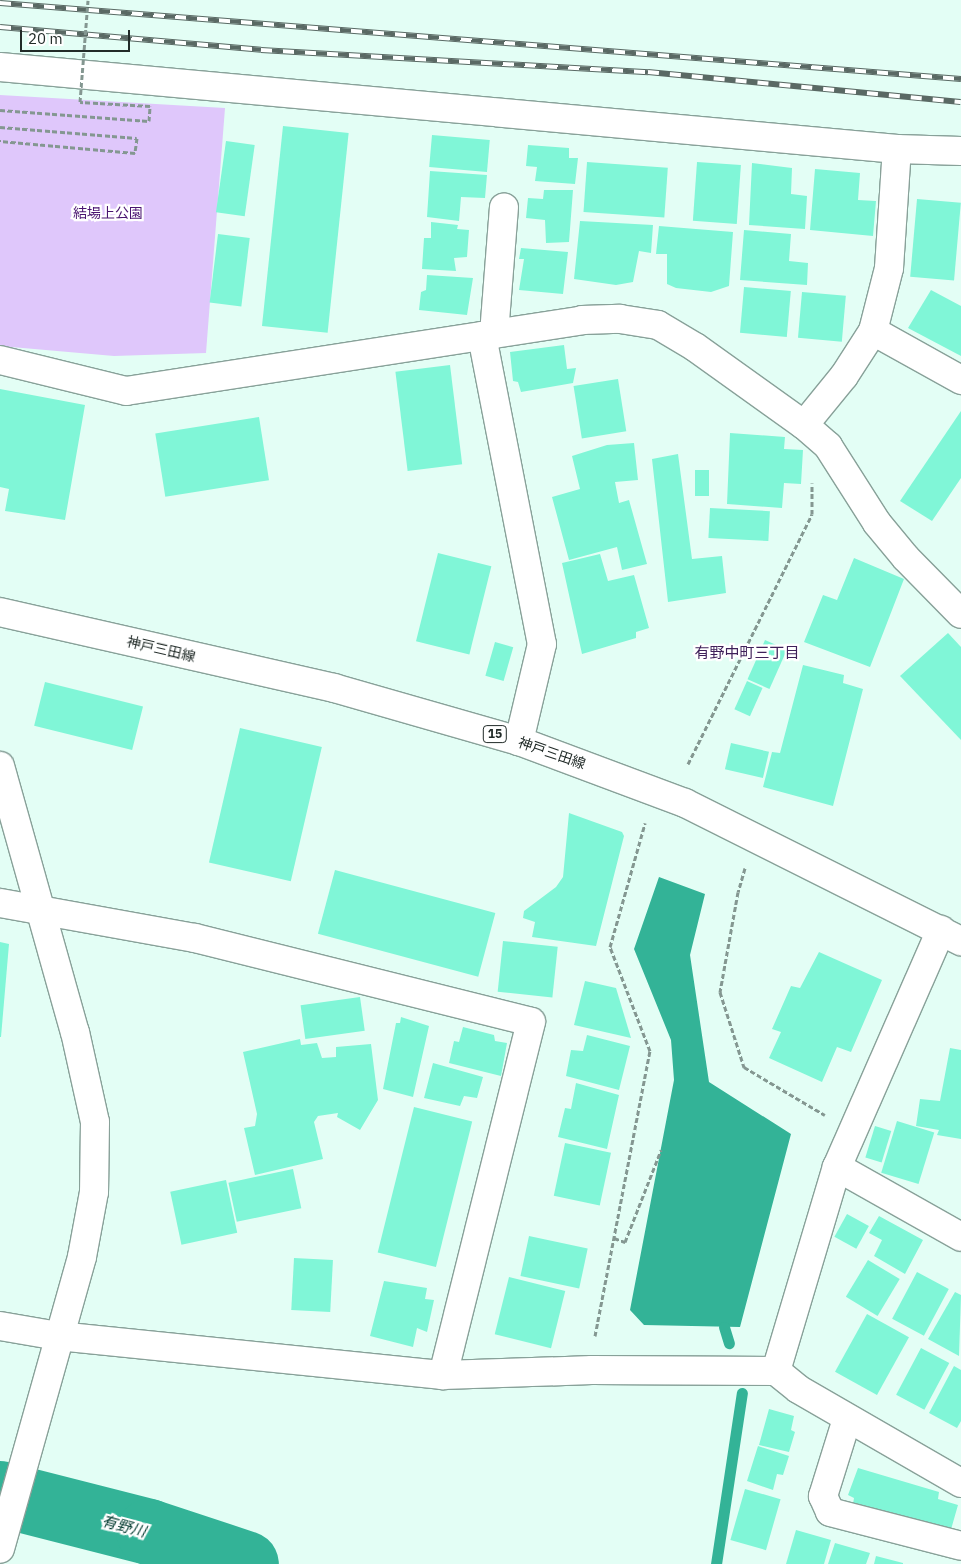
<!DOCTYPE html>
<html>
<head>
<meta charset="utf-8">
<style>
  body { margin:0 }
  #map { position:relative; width:961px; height:1564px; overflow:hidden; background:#e3fef5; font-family:"IBM Plex Sans","Noto Sans JP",sans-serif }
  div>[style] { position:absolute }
  .green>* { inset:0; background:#dfc7fb }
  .water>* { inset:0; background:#33b397 }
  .stream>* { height:11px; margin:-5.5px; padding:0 5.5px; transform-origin:5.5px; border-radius:5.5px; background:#33b397 }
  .river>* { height:66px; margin:-33px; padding:0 33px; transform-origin:33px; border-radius:33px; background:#33b397 }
  .building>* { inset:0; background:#80f6d7; transform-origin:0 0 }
  .path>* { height:3px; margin-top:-1.5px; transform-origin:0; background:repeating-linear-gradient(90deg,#849791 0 5px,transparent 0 7.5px) }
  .roads { filter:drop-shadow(1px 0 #88a199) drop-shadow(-1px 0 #88a199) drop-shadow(0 1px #88a199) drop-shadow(0 -1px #88a199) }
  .minor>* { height:28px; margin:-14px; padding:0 14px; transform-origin:14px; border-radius:14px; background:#fff }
  .major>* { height:28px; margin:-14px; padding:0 14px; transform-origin:14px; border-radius:14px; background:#fff }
  .rail>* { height:5.5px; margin-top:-2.75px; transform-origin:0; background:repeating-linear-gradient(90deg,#fff 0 11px,#5a6964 0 22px); box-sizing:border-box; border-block:1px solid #5a6964 }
  .path-bridge>* { height:3px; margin-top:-1.5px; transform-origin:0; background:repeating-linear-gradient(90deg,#849791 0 5px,transparent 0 7.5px) }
  span { translate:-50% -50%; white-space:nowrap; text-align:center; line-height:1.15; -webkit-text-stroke:4.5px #fff; paint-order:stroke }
  .shield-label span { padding:1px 4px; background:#fff; border:1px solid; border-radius:4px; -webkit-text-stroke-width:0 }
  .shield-label { font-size:12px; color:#212b28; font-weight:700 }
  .park-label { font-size:14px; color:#491470 }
  .street-label { font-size:14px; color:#212b28 }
  .neighbourhood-label { font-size:15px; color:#3f215a }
  .water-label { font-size:15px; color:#00392e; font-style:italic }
  .scale { position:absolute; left:20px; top:30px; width:110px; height:22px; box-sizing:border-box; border:2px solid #212b28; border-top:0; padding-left:6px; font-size:15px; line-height:18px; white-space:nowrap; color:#212b28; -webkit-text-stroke:4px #fff; paint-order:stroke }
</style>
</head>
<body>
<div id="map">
  <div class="green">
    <div style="clip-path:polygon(0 95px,225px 108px,206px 353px,114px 356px,0 346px)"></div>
  </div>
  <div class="water">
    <div style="clip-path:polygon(659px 877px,705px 894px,690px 955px,709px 1082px,791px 1134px,740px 1327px,644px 1325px,630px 1310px,674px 1080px,671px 1040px,634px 949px)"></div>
  </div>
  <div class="stream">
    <div style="left:724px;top:1327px;width:17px;rotate:73deg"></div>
    <div style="left:716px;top:1564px;width:173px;rotate:-81.4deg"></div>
  </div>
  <div class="river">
    <div style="left:0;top:1494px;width:154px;rotate:14.3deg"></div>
    <div style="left:149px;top:1532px;width:102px;rotate:18.3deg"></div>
  </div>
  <div class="building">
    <div style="left:283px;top:126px;width:66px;height:201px;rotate:6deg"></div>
    <div style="left:432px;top:135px;width:58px;height:32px;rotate:5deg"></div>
    <div style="left:226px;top:141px;width:29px;height:72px;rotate:8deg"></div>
    <div style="clip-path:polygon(528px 145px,569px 148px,569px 158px,578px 158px,575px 184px,535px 181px,537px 167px,526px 166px)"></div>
    <div style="left:587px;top:162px;width:81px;height:50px;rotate:4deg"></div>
    <div style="left:697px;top:162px;width:44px;height:59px;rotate:4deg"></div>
    <div style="clip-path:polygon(752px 163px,792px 168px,791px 194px,807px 196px,805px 229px,749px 225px)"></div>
    <div style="clip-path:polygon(815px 169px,860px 173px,858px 200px,876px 201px,873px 236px,810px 230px)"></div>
    <div style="clip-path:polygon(430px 171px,487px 175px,485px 198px,461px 197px,459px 221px,427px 217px)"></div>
    <div style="clip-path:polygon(544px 190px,573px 190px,569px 242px,546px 243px,545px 220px,526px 218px,528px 198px,543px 199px)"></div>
    <div style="left:917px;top:199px;width:44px;height:78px;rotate:5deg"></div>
    <div style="clip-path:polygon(580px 221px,653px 225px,651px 253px,639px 251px,633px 282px,616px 285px,574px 279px)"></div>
    <div style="clip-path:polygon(431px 222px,458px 225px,457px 229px,469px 230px,467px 257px,454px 258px,456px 271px,422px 269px,424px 238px,431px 238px)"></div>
    <div style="clip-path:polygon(659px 226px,733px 232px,729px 286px,711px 292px,676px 288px,667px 284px,667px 254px,656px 254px)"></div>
    <div style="clip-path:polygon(744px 230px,791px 234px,789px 261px,808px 263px,807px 285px,740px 280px)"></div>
    <div style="left:218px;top:234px;width:32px;height:69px;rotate:7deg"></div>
    <div style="clip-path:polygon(521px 248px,568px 252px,563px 294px,519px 290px,524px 259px,519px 259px)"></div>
    <div style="clip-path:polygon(427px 275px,473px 278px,467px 315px,419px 310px,421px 292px,426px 290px)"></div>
    <div style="left:744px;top:287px;width:47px;height:46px;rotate:5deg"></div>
    <div style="clip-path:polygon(931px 290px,961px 306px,961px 356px,908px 328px)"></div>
    <div style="left:802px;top:292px;width:44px;height:46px;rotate:5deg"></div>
    <div style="clip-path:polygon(564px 345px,567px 369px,576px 368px,573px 383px,521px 392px,518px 382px,513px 381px,510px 352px)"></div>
    <div style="left:450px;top:365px;width:100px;height:55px;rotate:83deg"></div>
    <div style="left:618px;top:379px;width:53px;height:45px;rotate:81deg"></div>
    <div style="clip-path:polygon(0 389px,85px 405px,65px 520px,5px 511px,9px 489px,0 487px)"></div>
    <div style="clip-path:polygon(961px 411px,961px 478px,932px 521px,900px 501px)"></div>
    <div style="left:259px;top:417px;width:64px;height:105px;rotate:81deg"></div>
    <div style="clip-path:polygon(730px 433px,785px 437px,784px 449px,803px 450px,801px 484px,784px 483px,782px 508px,727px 504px)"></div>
    <div style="clip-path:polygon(634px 443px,638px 480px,615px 482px,619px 503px,629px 500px,647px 564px,622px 570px,617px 547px,569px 560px,552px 497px,580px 489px,572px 456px,607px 445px)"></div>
    <div style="clip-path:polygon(678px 454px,692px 559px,722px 556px,726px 593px,668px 602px,652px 459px)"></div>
    <div style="left:695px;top:470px;width:14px;height:26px"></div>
    <div style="left:710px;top:508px;width:60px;height:30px;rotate:3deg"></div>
    <div style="left:438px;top:553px;width:55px;height:91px;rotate:14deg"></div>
    <div style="clip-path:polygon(600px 554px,608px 581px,634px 575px,649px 628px,636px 632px,636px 638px,582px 654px,562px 563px)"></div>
    <div style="clip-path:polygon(854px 558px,904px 579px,870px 667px,804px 642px,823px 595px,837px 600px)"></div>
    <div style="clip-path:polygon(948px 633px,961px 647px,961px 740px,900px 676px)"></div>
    <div style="left:765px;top:640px;width:24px;height:43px;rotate:24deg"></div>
    <div style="left:495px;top:642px;width:19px;height:35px;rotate:16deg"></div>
    <div style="clip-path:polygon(803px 665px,844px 675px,843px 683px,863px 689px,833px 806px,763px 787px,772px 752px,780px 753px)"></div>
    <div style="left:747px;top:681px;width:17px;height:31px;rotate:24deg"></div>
    <div style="left:45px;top:682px;width:101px;height:45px;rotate:14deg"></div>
    <div style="left:240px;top:728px;width:84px;height:138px;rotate:13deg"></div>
    <div style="left:731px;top:743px;width:39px;height:27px;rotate:13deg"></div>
    <div style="clip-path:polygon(569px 813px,622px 832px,624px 836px,596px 946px,532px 937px,535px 922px,523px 918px,524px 911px,556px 887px,563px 877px)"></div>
    <div style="left:335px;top:870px;width:166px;height:66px;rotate:15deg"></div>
    <div style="left:503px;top:941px;width:55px;height:51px;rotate:6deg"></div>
    <div style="clip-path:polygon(0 942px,9px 944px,1px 1037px,0 1037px)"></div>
    <div style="clip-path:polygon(819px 952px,882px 980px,851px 1052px,837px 1047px,822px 1082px,769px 1058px,781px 1032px,772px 1029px,791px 986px,800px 988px)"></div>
    <div style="clip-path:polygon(585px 981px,616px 988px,631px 1038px,574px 1025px)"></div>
    <div style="left:360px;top:997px;width:34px;height:60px;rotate:82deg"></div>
    <div style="clip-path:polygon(401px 1017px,429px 1026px,413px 1097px,383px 1089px,396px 1023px,400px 1023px)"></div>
    <div style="clip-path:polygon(463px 1027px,494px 1035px,495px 1041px,507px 1043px,501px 1076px,449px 1063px,454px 1041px,459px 1042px)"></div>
    <div style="clip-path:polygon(587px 1035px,630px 1046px,619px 1090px,566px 1076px,571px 1050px,583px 1051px)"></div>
    <div style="clip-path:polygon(300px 1039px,301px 1045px,317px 1043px,322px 1058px,336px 1057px,336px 1047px,371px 1044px,378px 1100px,360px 1130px,337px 1117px,338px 1113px,318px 1116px,314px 1122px,323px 1159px,255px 1175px,244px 1128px,255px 1126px,257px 1114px,243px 1052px)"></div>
    <div style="clip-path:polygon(950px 1048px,961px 1050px,961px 1139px,937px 1135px,939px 1130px,916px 1126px,920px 1099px,940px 1101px)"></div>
    <div style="clip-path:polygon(433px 1063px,483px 1077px,477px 1098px,464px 1096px,460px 1106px,424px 1098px)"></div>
    <div style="clip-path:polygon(576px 1083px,619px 1095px,607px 1149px,558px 1137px,565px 1108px,571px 1109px)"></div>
    <div style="left:414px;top:1107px;width:60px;height:150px;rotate:14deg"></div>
    <div style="left:897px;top:1121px;width:39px;height:54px;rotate:17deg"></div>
    <div style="left:875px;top:1126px;width:17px;height:33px;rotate:17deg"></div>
    <div style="left:565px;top:1143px;width:47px;height:54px;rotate:12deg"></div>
    <div style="left:293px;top:1169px;width:40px;height:66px;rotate:78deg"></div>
    <div style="left:226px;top:1180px;width:54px;height:57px;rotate:78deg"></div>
    <div style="left:847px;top:1214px;width:25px;height:26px;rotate:29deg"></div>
    <div style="clip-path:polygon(879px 1216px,923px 1240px,905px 1274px,874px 1256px,882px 1240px,869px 1233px)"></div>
    <div style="left:529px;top:1236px;width:60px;height:41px;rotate:12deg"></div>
    <div style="left:294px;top:1258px;width:39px;height:52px;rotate:3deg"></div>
    <div style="left:868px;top:1260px;width:37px;height:43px;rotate:31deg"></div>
    <div style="left:917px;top:1272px;width:36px;height:53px;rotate:28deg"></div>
    <div style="left:509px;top:1277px;width:58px;height:59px;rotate:14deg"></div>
    <div style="clip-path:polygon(384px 1281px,427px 1288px,425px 1299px,434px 1300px,427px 1332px,417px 1328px,413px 1347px,370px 1336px)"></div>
    <div style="clip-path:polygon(955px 1292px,961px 1295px,959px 1356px,928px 1339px)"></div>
    <div style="left:867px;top:1314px;width:48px;height:66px;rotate:29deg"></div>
    <div style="left:921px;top:1348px;width:32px;height:53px;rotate:28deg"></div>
    <div style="clip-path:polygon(954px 1366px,961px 1370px,961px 1421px,957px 1428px,929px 1413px)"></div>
    <div style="clip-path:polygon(769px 1409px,794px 1416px,791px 1430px,795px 1432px,789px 1452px,759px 1445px)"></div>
    <div style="clip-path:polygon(758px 1446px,789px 1456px,783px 1475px,777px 1474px,773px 1490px,747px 1481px)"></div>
    <div style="clip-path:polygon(858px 1468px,939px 1492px,938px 1499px,958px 1505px,950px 1533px,853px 1504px,854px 1498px,848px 1495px)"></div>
    <div style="left:745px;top:1489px;width:37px;height:53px;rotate:16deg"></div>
    <div style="clip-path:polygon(796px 1530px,831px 1540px,824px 1564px,786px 1564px)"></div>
    <div style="clip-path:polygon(835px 1543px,870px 1553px,866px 1564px,828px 1564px)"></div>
    <div style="clip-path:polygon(876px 1556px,903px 1563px,903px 1564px,874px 1564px)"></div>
  </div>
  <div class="path">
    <div style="left:0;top:127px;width:137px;rotate:4.6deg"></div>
    <div style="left:137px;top:138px;width:15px;rotate:98deg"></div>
    <div style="left:135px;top:153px;width:136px;rotate:-174.9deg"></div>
    <div style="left:688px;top:764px;width:279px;rotate:-63.6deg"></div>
    <div style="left:812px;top:514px;width:31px;rotate:-90deg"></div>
    <div style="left:745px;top:868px;width:25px;rotate:106deg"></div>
    <div style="left:738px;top:892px;width:102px;rotate:100.2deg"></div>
    <div style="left:720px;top:992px;width:79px;rotate:72.3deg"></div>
    <div style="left:744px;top:1067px;width:94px;rotate:30.7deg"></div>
    <div style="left:614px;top:1238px;width:12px;rotate:20deg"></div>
    <div style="left:625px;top:1242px;width:99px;rotate:-68.6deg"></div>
    <div style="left:595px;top:1336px;width:290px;rotate:-79.1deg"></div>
    <div style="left:650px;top:1051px;width:111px;rotate:-111deg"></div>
    <div style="left:610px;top:947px;width:129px;rotate:-74.2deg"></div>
  </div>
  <div class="roads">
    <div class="minor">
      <div style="left:0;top:67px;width:901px;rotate:5.22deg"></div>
      <div style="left:897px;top:149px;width:64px;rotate:1.8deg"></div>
      <div style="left:873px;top:331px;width:65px;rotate:-75.7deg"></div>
      <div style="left:889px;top:268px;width:119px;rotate:-86.2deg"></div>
      <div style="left:494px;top:334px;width:127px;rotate:-85.5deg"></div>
      <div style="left:482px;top:336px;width:314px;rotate:79deg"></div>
      <div style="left:542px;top:644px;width:100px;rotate:103.3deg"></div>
      <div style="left:0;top:360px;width:130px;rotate:13.8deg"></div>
      <div style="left:126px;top:391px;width:461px;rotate:-8.8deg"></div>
      <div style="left:582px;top:320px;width:38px;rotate:-2deg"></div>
      <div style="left:620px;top:319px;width:38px;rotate:9deg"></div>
      <div style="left:658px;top:325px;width:43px;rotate:30.7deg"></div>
      <div style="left:695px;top:347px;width:134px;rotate:35.6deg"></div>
      <div style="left:804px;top:425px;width:32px;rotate:41deg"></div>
      <div style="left:828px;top:446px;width:91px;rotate:57.5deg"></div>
      <div style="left:877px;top:523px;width:45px;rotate:50.4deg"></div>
      <div style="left:906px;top:558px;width:78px;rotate:45.5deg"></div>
      <div style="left:804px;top:425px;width:63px;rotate:-50.8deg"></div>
      <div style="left:844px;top:376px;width:54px;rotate:-57.2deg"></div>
      <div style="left:873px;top:331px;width:101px;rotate:29.1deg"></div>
      <div style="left:0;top:766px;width:276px;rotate:74.3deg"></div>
      <div style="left:75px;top:1032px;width:92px;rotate:77.5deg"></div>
      <div style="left:95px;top:1122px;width:70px;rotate:90.8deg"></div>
      <div style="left:94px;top:1192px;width:66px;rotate:100.5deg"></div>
      <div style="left:82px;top:1257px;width:303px;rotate:105.7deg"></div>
      <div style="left:0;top:903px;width:198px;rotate:10.2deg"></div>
      <div style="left:195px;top:938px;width:346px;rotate:14deg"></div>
      <div style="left:531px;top:1022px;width:364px;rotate:104deg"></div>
      <div style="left:837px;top:1167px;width:142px;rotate:29.4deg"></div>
      <div style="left:0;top:1326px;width:59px;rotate:9.8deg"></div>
      <div style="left:58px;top:1336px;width:387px;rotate:5.8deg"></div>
      <div style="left:443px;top:1375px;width:149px;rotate:-1.9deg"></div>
      <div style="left:592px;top:1370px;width:184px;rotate:0.3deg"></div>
      <div style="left:776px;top:1371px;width:213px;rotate:-73.4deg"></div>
      <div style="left:837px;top:1167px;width:259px;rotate:-66.3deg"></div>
      <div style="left:776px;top:1371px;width:28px;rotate:39deg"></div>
      <div style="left:798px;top:1389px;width:188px;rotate:30deg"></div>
      <div style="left:847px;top:1419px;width:81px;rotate:107.3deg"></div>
      <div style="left:823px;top:1496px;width:17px;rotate:66deg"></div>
      <div style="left:830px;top:1512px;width:135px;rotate:14.5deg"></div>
    </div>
    <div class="major">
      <div style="left:0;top:612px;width:343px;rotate:12.8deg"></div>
      <div style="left:334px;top:688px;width:192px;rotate:16deg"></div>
      <div style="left:519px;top:741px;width:177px;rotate:20.5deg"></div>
      <div style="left:685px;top:803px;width:309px;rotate:26.6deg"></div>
    </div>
  </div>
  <div class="rail">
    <div style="left:0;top:3px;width:964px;rotate:4.52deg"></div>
    <div style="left:0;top:27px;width:262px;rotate:5deg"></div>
    <div style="left:261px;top:50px;width:388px;rotate:3.3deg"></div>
    <div style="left:648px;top:72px;width:314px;rotate:5.5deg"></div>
  </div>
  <div class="path-bridge">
    <div style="left:0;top:110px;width:149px;rotate:4.2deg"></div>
    <div style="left:149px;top:121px;width:15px;rotate:-86deg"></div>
    <div style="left:150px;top:106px;width:70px;rotate:-176.7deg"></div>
    <div style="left:80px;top:102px;width:102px;rotate:-85.5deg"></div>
  </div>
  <div class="shield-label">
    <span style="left:495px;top:734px">15</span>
  </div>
  <div class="park-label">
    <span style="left:108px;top:213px">結場上公園</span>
  </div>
  <div class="street-label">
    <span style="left:161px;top:649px;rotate:13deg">神戸三田線</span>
    <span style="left:552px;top:753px;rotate:19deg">神戸三田線</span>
  </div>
  <div class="neighbourhood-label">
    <span style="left:747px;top:653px">有野中町三丁目</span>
  </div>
  <div class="water-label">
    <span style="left:124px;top:1526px;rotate:15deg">有野川</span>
  </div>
  <div class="scale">20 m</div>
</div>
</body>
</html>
